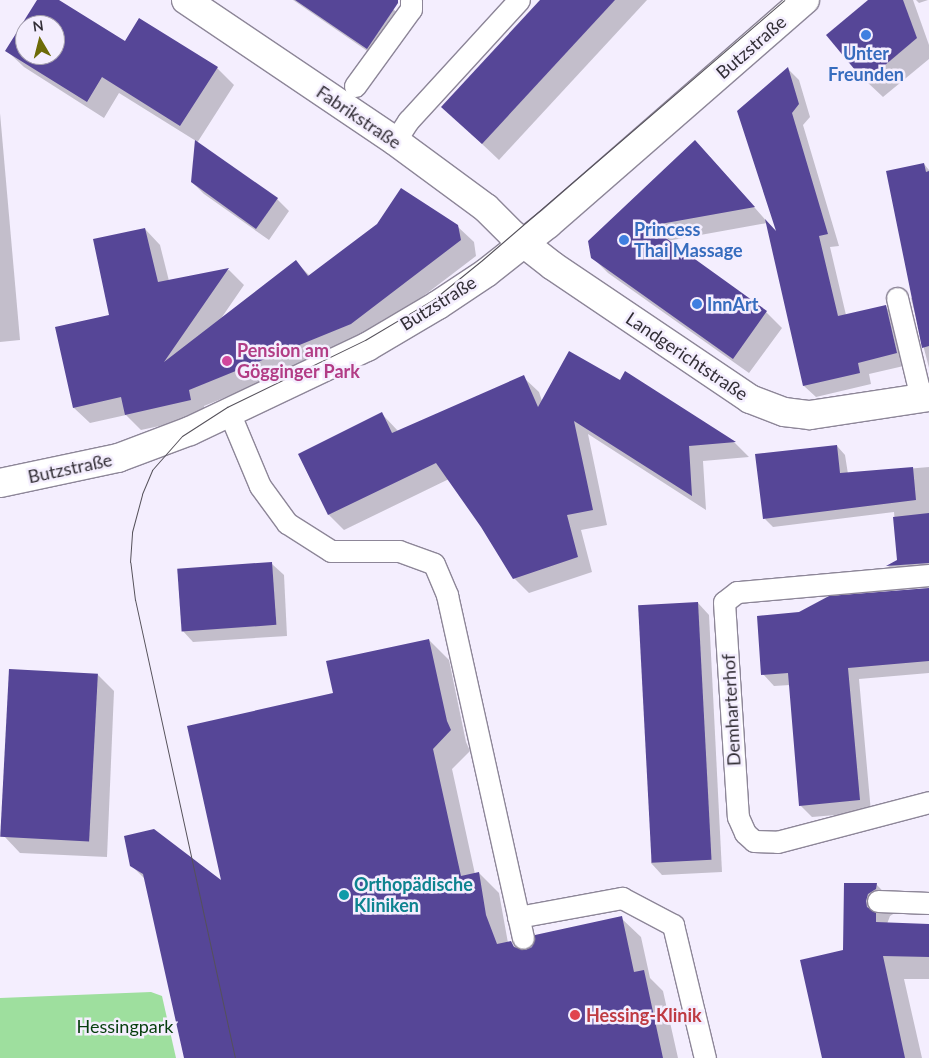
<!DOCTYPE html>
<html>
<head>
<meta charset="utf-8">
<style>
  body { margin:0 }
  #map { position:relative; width:929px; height:1058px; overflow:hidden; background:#f4eefe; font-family:Lato,sans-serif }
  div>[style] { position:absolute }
  .green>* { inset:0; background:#9edf9e }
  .shadow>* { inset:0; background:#0003 }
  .building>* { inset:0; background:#564697; transform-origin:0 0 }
  .roads { filter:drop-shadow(1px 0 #8d8698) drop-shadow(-1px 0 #8d8698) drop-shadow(0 1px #8d8698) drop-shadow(0 -1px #8d8698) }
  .service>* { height:21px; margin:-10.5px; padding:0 10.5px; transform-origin:10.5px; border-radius:10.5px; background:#fff }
  .minor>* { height:28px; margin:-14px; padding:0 14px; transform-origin:14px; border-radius:14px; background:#fff }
  .tertiary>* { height:28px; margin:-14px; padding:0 14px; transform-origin:14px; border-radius:14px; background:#fff }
  .tram>* { height:1px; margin:-0.5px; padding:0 0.5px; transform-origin:0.5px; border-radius:0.5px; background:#55515a }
  .dots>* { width:14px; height:14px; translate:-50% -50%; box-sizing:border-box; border:2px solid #f4eefe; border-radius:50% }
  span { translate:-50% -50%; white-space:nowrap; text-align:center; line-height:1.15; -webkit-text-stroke:5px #f4eefe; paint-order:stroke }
  .street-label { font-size:18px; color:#322e36 }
  .shop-label { font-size:18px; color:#366cbe; font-weight:700 }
  .left { translate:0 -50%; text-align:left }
  .hotel-label { font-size:18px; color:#b23c85; font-weight:700 }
  .culture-label { font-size:18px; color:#0d838f; font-weight:700 }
  .health-label { font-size:18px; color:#be3a42; font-weight:700 }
  .park-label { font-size:18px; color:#063e0d }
  .north { position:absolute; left:15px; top:15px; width:50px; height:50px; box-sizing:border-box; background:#f4eefe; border:1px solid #a6a1ae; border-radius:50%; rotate:352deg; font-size:14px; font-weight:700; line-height:20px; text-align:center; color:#322e36 }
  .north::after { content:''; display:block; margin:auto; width:18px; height:22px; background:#6d6b08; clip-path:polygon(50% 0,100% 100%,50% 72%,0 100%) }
</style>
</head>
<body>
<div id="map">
  <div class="green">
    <div style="clip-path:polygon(151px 992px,162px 996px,176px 1058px,0 1058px,0 998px)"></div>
  </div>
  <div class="shadow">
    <div style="clip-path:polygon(evenodd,38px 0,56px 0,125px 43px,217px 68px,234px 85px,197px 143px,277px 199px,289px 211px,269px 240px,204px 194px,192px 182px,196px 141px,119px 93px,104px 118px,24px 67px,7px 51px,38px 0,25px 25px,55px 25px,55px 55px,25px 55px,25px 25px)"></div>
    <div style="clip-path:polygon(293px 0,382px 0,406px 20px,379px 59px)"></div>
    <div style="clip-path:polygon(541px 0,647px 0,499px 160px,443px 107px)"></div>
    <div style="clip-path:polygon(870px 0,913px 0,929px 45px,929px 59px,883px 97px,866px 81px)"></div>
    <div style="clip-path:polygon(916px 0,928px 0,919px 3px)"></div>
    <div style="clip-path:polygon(788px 69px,799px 80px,810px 117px,803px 125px,839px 246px,830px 247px,846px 315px,885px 306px,897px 318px,908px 365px,869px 374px,871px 384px,816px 397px,804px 386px,767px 223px,667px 241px,766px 312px,782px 328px,749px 373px,608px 273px,592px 257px,710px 157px,778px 234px)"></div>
    <div style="clip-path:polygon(0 113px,20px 340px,0 342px)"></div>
    <div style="clip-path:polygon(924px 164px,929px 170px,929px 368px,911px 298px,914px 297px)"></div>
    <div style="clip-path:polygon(457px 226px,474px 242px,476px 256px,367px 339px,204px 406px,206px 416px,141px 430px,126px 415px,90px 423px,74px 408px,145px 229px,160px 245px,169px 281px,229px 270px,244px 285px,220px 320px,296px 262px,310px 276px)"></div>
    <div style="clip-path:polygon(626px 373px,735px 443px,749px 457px,703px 461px,706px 510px,588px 434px,607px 525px,581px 530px,592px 572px,529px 593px,514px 578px,482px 526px,449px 479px,344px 530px,329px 515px,299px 455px,382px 414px,398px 431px,523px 377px,539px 392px,542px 401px,620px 382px)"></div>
    <div style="clip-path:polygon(837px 446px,845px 455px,848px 474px,929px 467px,929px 572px,896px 575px,888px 567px,898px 561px,894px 512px,773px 527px,765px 519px)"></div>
    <div style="clip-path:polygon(272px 564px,284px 575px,287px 636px,193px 642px,182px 630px)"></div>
    <div style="clip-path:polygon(698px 603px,709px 615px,722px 872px,662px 875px,651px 863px)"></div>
    <div style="clip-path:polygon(929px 613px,929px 673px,859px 679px,871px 812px,812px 817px,800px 805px,790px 685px,774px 686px,763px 674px)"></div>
    <div style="clip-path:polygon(429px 640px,449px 660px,466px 742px,470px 751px,452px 769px,475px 874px,479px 873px,499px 893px,508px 943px,525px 952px,621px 918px,641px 937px,650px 978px,663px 991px,678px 1058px,185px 1058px,145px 879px,131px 865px,223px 883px,335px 694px)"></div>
    <div style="clip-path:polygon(97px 674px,114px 691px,107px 857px,20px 853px,4px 836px)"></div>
    <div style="clip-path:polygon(876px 884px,898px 907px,898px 911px,890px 916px,887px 924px,929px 925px,929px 979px,904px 979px,922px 1058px,823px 1058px,844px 951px,845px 885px)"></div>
  </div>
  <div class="building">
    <div style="clip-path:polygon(evenodd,37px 0,59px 0,125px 41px,139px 18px,218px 67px,180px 126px,102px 77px,87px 102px,5px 51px,37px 0,25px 25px,55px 25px,55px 55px,25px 55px,25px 25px)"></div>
    <div style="clip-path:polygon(295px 0,398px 0,398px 3px,367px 49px)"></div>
    <div style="clip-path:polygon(540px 0,615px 0,482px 144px,441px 107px)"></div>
    <div style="clip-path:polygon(868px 0,903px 0,917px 38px,865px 82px,826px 35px)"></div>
    <div style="clip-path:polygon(788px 67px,799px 104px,792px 113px,828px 234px,819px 236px,838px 316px,886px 305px,897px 353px,858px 363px,860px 373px,803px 386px,765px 219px,776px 231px,737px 111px)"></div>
    <div style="clip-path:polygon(195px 140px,278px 198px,256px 229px,191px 182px)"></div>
    <div style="clip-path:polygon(695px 140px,755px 207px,649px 226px,767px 311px,733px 359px,591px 258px,588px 241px)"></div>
    <div style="clip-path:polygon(924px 163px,926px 172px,929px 171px,929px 346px,922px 348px,886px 171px)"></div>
    <div style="clip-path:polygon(401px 188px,458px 225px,461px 240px,351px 324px,189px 390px,191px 400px,125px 415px,121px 397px,73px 408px,55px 327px,109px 315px,93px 239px,145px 228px,158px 282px,229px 268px,164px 362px,296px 260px,308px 276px,377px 224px)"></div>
    <div style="clip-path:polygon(569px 351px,620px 380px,625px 371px,736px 442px,689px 446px,692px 496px,574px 421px,593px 510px,567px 515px,578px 557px,513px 579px,481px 527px,436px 463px,328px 515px,298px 454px,382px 412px,392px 433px,524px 375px,538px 407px)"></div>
    <div style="clip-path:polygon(837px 445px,840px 473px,913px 467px,916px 500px,763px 519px,755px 454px)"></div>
    <div style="clip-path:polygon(929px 513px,929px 563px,886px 566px,897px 560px,893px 517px)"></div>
    <div style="left:272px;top:562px;width:63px;height:95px;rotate:86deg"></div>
    <div style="clip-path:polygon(929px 588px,929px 661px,848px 668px,860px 800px,799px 806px,788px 673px,761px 675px,757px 616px,799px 612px,829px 596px)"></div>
    <div style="left:698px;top:602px;width:258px;height:60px;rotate:87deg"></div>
    <div style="clip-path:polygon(429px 639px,447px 721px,451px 730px,433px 749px,461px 876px,479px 872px,486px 915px,497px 944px,511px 941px,514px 947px,525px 950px,532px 947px,535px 935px,622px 916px,634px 972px,644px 970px,663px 1058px,184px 1058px,143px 874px,130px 866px,124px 836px,154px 829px,221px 880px,187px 726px,333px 693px,326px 661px)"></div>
    <div style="left:9px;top:669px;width:89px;height:168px;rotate:3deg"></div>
    <div style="clip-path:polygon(844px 883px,877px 883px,876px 889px,868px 894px,866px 901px,867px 907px,876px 913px,876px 922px,929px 924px,929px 957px,883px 956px,905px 1058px,822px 1058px,800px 960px,843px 950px)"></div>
  </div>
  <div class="roads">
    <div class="service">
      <div style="left:355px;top:86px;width:95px;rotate:-54deg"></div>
      <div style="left:411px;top:9px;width:9px;rotate:-90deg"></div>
      <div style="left:395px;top:141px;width:24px;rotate:-57deg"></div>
      <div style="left:408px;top:121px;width:164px;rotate:-47.5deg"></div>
      <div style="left:897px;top:298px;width:103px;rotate:76.5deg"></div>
      <div style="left:229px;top:412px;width:80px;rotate:67.3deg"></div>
      <div style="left:260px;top:486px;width:46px;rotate:53.9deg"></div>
      <div style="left:287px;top:523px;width:52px;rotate:32.5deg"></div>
      <div style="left:331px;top:551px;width:68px"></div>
      <div style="left:399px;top:551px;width:37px;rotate:20deg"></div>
      <div style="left:434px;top:564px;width:34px;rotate:67deg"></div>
      <div style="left:447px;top:595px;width:351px;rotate:77.5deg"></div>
      <div style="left:929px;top:575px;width:193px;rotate:174.9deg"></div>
      <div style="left:737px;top:592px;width:16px;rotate:142deg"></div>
      <div style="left:724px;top:602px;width:215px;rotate:86.3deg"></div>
      <div style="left:738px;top:817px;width:17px;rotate:66deg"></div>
      <div style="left:745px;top:833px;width:12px;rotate:42deg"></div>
      <div style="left:754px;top:841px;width:23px;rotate:2deg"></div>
      <div style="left:777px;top:842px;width:157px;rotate:-14.7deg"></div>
      <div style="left:878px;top:901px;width:51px;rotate:2.2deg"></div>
      <div style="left:518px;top:917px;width:106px;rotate:-10.4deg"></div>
      <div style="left:622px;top:898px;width:58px;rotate:27.9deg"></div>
      <div style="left:673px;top:925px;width:137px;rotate:76.5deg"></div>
    </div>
    <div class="minor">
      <div style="left:186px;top:0;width:252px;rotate:34deg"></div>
      <div style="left:395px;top:141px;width:113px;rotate:36.4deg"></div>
      <div style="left:486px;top:208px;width:37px;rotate:45deg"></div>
      <div style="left:512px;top:234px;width:52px;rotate:38deg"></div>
      <div style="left:553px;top:266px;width:238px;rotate:34deg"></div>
      <div style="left:750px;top:399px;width:36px;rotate:21deg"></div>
      <div style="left:784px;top:412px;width:26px;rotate:7deg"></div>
      <div style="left:810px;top:415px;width:120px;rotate:-8.6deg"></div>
    </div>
    <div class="tertiary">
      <div style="left:0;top:483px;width:121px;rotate:-12deg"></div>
      <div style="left:118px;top:458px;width:77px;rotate:-20.6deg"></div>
      <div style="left:190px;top:431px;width:196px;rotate:-25.4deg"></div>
      <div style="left:367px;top:347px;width:82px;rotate:-30.6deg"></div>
      <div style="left:438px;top:305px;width:58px;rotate:-33.7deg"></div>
      <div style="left:486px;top:273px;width:79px;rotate:-38.3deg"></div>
      <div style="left:548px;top:224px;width:341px;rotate:-41.1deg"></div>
    </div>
  </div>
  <div class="tram">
    <div style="left:235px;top:1058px;width:469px;rotate:-102.3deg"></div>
    <div style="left:135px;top:600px;width:38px;rotate:-97deg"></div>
    <div style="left:130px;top:562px;width:30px;rotate:-86deg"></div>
    <div style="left:132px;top:532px;width:39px;rotate:-75deg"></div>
    <div style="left:142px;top:494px;width:26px;rotate:-67deg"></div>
    <div style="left:152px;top:470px;width:45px;rotate:-48.6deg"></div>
    <div style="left:182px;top:436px;width:54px;rotate:-32.8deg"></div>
    <div style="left:227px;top:407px;width:153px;rotate:-25.9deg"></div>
    <div style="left:365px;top:340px;width:80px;rotate:-30.7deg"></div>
    <div style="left:434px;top:299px;width:60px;rotate:-39deg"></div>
    <div style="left:481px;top:261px;width:400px;rotate:-40.7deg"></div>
  </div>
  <div class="dots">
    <div style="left:866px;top:35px;background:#3f7fe0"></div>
    <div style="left:624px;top:240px;background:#3f7fe0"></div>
    <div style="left:697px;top:304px;background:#3f7fe0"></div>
    <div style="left:227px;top:361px;background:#d1479c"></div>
    <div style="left:344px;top:895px;background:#0f9aa8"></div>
    <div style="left:575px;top:1015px;background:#e0444e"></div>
  </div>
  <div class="street-label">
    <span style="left:751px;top:47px;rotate:-41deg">Butzstraße</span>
    <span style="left:359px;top:117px;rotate:34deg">Fabrikstraße</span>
    <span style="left:438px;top:303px;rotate:-32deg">Butzstraße</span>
    <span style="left:687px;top:356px;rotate:34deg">Landgerichtstraße</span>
    <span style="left:70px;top:468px;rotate:-12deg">Butzstraße</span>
    <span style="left:731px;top:710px;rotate:-93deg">Demharterhof</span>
  </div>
  <div class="shop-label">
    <span style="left:866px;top:64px">Unter<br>Freunden</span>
    <span class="left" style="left:634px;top:240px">Princess<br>Thai Massage</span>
    <span class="left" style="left:707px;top:304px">InnArt</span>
  </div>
  <div class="hotel-label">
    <span class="left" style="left:237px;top:361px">Pension am<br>Gögginger Park</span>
  </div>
  <div class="culture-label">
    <span class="left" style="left:354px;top:895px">Orthopädische<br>Kliniken</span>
  </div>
  <div class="health-label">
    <span class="left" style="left:586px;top:1015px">Hessing-Klinik</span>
  </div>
  <div class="park-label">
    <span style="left:125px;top:1026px">Hessingpark</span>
  </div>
  <div class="north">N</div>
</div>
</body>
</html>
